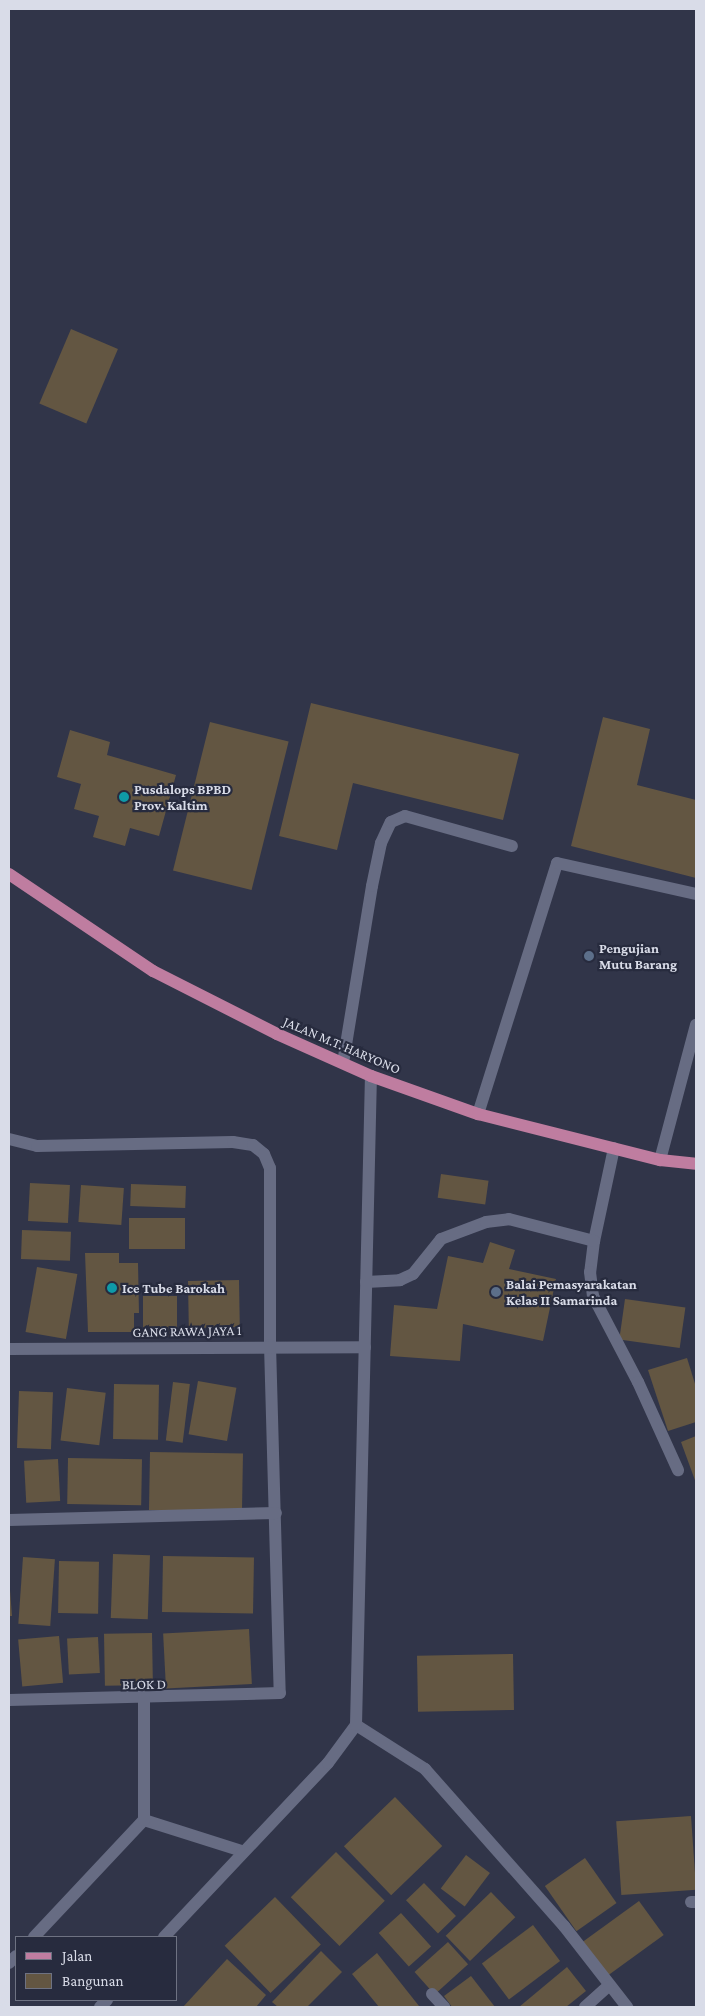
<!DOCTYPE html>
<html>
<head>
<meta charset="utf-8">
<style>
  body { margin:0 }
  #map { position:relative; width:705px; height:2016px; overflow:hidden; background:#313549; font-family:"Crimson Pro",serif }
  div>[style] { position:absolute }
  .building>* { inset:0; background:#635642; transform-origin:0 0 }
  .minor>* { height:12px; margin:-6px; padding:0 6px; transform-origin:6px; border-radius:6px; background:#676c83 }
  .major>* { height:12px; margin:-6px; padding:0 6px; transform-origin:6px; border-radius:6px; background:#bf7da0 }
  .dots>* { width:14px; height:14px; translate:-50% -50%; box-sizing:border-box; border:2px solid #272b3e; border-radius:50% }
  span { translate:-50% -50%; white-space:nowrap; text-align:center; line-height:1.15; -webkit-text-stroke:4.5px #272b3e; paint-order:stroke }
  .poi-label { font-size:14px; color:#d9dce8; font-weight:700 }
  .left { translate:0 -50%; text-align:left }
  .street-label { font-size:14px; color:#d9dce8 }
  .frame { position:absolute; inset:0; border:10px solid #d9dce8; pointer-events:none }
  .legend { position:absolute; left:15px; top:1936px; width:162px; height:65px; box-sizing:border-box; background:#272b3e; border:1px solid #6e7282; margin:0; padding:6px 9px; list-style:none; font-size:15px; color:#d9dce8 }
  .legend li { display:flex; align-items:center; gap:10px; height:25px }
  .legend b { width:25px; border:1px solid #6e7282 }
</style>
</head>
<body>
<div id="map">
  <div class="building">
    <div style="left:71px;top:329px;width:51px;height:81px;rotate:23deg"></div>
    <div style="clip-path:polygon(311px 703px,519px 754px,503px 820px,353px 783px,337px 850px,279px 836px)"></div>
    <div style="clip-path:polygon(603px 717px,650px 729px,637px 785px,696px 800px,696px 878px,571px 846px)"></div>
    <div style="left:210px;top:722px;width:81px;height:153px;rotate:14deg"></div>
    <div style="clip-path:polygon(70px 730px,110px 742px,107px 755px,176px 775px,159px 836px,130px 828px,125px 846px,93px 837px,99px 816px,74px 809px,81px 784px,57px 777px)"></div>
    <div style="left:441px;top:1174px;width:48px;height:24px;rotate:8deg"></div>
    <div style="left:30px;top:1183px;width:40px;height:38px;rotate:3deg"></div>
    <div style="left:131px;top:1184px;width:55px;height:22px;rotate:2deg"></div>
    <div style="left:81px;top:1185px;width:43px;height:37px;rotate:4deg"></div>
    <div style="left:129px;top:1218px;width:56px;height:31px"></div>
    <div style="left:22px;top:1230px;width:49px;height:29px;rotate:2deg"></div>
    <div style="clip-path:polygon(490px 1242px,515px 1250px,509px 1269px,556px 1279px,543px 1341px,463px 1324px,460px 1361px,390px 1356px,394px 1305px,437px 1309px,448px 1256px,483px 1263px)"></div>
    <div style="clip-path:polygon(85px 1253px,119px 1253px,119px 1263px,138px 1263px,139px 1313px,134px 1313px,134px 1332px,88px 1332px)"></div>
    <div style="left:37px;top:1267px;width:41px;height:66px;rotate:10deg"></div>
    <div style="left:239px;top:1280px;width:47px;height:51px;rotate:89deg"></div>
    <div style="left:143px;top:1296px;width:34px;height:41px"></div>
    <div style="left:625px;top:1299px;width:61px;height:41px;rotate:8deg"></div>
    <div style="clip-path:polygon(687px 1358px,696px 1387px,696px 1422px,668px 1431px,648px 1370px)"></div>
    <div style="left:198px;top:1381px;width:39px;height:54px;rotate:10deg"></div>
    <div style="left:173px;top:1382px;width:17px;height:59px;rotate:7deg"></div>
    <div style="left:114px;top:1384px;width:45px;height:55px;rotate:1deg"></div>
    <div style="left:67px;top:1388px;width:39px;height:53px;rotate:7deg"></div>
    <div style="left:19px;top:1391px;width:34px;height:57px;rotate:2deg"></div>
    <div style="clip-path:polygon(696px 1436px,696px 1483px,681px 1442px)"></div>
    <div style="left:150px;top:1452px;width:93px;height:58px;rotate:1deg"></div>
    <div style="left:68px;top:1458px;width:74px;height:46px;rotate:1deg"></div>
    <div style="left:58px;top:1459px;width:42px;height:34px;rotate:87deg"></div>
    <div style="left:113px;top:1554px;width:37px;height:64px;rotate:2deg"></div>
    <div style="left:163px;top:1556px;width:91px;height:56px;rotate:1deg"></div>
    <div style="left:23px;top:1557px;width:32px;height:67px;rotate:4deg"></div>
    <div style="left:59px;top:1561px;width:40px;height:52px;rotate:1deg"></div>
    <div style="clip-path:polygon(9px 1577px,12px 1616px,9px 1616px)"></div>
    <div style="left:249px;top:1629px;width:55px;height:86px;rotate:87deg"></div>
    <div style="left:152px;top:1633px;width:52px;height:48px;rotate:89deg"></div>
    <div style="left:59px;top:1636px;width:47px;height:41px;rotate:85deg"></div>
    <div style="left:98px;top:1637px;width:36px;height:31px;rotate:87deg"></div>
    <div style="left:513px;top:1654px;width:56px;height:96px;rotate:89deg"></div>
    <div style="left:395px;top:1797px;width:68px;height:71px;rotate:46deg"></div>
    <div style="left:691px;top:1816px;width:74px;height:75px;rotate:86deg"></div>
    <div style="left:336px;top:1852px;width:69px;height:64px;rotate:45deg"></div>
    <div style="left:466px;top:1855px;width:30px;height:42px;rotate:37deg"></div>
    <div style="left:585px;top:1858px;width:55px;height:49px;rotate:55deg"></div>
    <div style="left:424px;top:1883px;width:46px;height:25px;rotate:46deg"></div>
    <div style="left:491px;top:1892px;width:35px;height:63px;rotate:46deg"></div>
    <div style="left:275px;top:1897px;width:66px;height:70px;rotate:46deg"></div>
    <div style="left:639px;top:1901px;width:42px;height:69px;rotate:54deg"></div>
    <div style="left:401px;top:1913px;width:45px;height:30px;rotate:48deg"></div>
    <div style="left:533px;top:1925px;width:45px;height:64px;rotate:53deg"></div>
    <div style="left:448px;top:1942px;width:30px;height:45px;rotate:48deg"></div>
    <div style="clip-path:polygon(321px 1951px,342px 1972px,307px 2007px,278px 2007px,272px 2002px)"></div>
    <div style="clip-path:polygon(377px 1953px,419px 2006px,417px 2007px,379px 2007px,352px 1974px)"></div>
    <div style="clip-path:polygon(227px 1959px,266px 1995px,256px 2007px,183px 2007px)"></div>
    <div style="clip-path:polygon(567px 1967px,586px 1991px,566px 2007px,519px 2007px)"></div>
    <div style="clip-path:polygon(471px 1976px,495px 2007px,452px 2007px,444px 1996px)"></div>
  </div>
  <div class="minor">
    <div style="left:343px;top:1063px;width:179px;rotate:-80.7deg"></div>
    <div style="left:372px;top:886px;width:44px;rotate:-78.2deg"></div>
    <div style="left:381px;top:843px;width:23px;rotate:-65deg"></div>
    <div style="left:391px;top:822px;width:15px;rotate:-23deg"></div>
    <div style="left:405px;top:816px;width:111px;rotate:15.7deg"></div>
    <div style="left:478px;top:1114px;width:263px;rotate:-72.5deg"></div>
    <div style="left:557px;top:863px;width:142px;rotate:12.6deg"></div>
    <div style="left:9px;top:1139px;width:29px;rotate:14deg"></div>
    <div style="left:37px;top:1146px;width:196px;rotate:-1.2deg"></div>
    <div style="left:233px;top:1142px;width:20px;rotate:9deg"></div>
    <div style="left:253px;top:1145px;width:14px;rotate:39deg"></div>
    <div style="left:264px;top:1154px;width:15px;rotate:67deg"></div>
    <div style="left:270px;top:1168px;width:177px;rotate:90deg"></div>
    <div style="left:270px;top:1345px;width:348px;rotate:88.4deg"></div>
    <div style="left:280px;top:1693px;width:271px;rotate:178.5deg"></div>
    <div style="left:614px;top:1148px;width:95px;rotate:102.1deg"></div>
    <div style="left:594px;top:1241px;width:31px;rotate:97deg"></div>
    <div style="left:590px;top:1272px;width:24px;rotate:83deg"></div>
    <div style="left:593px;top:1296px;width:97px;rotate:62.4deg"></div>
    <div style="left:638px;top:1382px;width:97px;rotate:65.6deg"></div>
    <div style="left:660px;top:1160px;width:140px;rotate:-75.1deg"></div>
    <div style="left:366px;top:1282px;width:34px;rotate:-3deg"></div>
    <div style="left:400px;top:1280px;width:14px;rotate:-25deg"></div>
    <div style="left:413px;top:1274px;width:45px;rotate:-51.3deg"></div>
    <div style="left:441px;top:1239px;width:48px;rotate:-20.7deg"></div>
    <div style="left:486px;top:1222px;width:23px;rotate:-7deg"></div>
    <div style="left:509px;top:1219px;width:88px;rotate:14.5deg"></div>
    <div style="left:9px;top:1349px;width:356px;rotate:-0.3deg"></div>
    <div style="left:9px;top:1520px;width:267px;rotate:-1.5deg"></div>
    <div style="left:356px;top:1725px;width:82px;rotate:32.5deg"></div>
    <div style="left:425px;top:1769px;width:210px;rotate:48.5deg"></div>
    <div style="left:564px;top:1926px;width:103px;rotate:52.1deg"></div>
    <div style="left:144px;top:1820px;width:103px;rotate:17.6deg"></div>
    <div style="left:691px;top:1902px;width:5px"></div>
    <div style="left:34px;top:1937px;width:161px;rotate:-46.8deg"></div>
    <div style="left:144px;top:1820px;width:121px;rotate:-90deg"></div>
    <div style="left:164px;top:1937px;width:239px;rotate:-46.7deg"></div>
    <div style="left:328px;top:1763px;width:47px;rotate:-53.6deg"></div>
    <div style="left:356px;top:1725px;width:649px;rotate:-88.68deg"></div>
    <div style="left:9px;top:1963px;width:10px;rotate:-45deg"></div>
    <div style="left:432px;top:1994px;width:18px;rotate:47deg"></div>
    <div style="left:100px;top:2007px;width:10px;rotate:-45deg"></div>
    <div style="left:585px;top:2007px;width:31px;rotate:-42deg"></div>
  </div>
  <div class="major">
    <div style="left:9px;top:874px;width:174px;rotate:34deg"></div>
    <div style="left:153px;top:971px;width:139px;rotate:26.9deg"></div>
    <div style="left:277px;top:1034px;width:103px;rotate:24.1deg"></div>
    <div style="left:371px;top:1076px;width:114px;rotate:19.6deg"></div>
    <div style="left:478px;top:1114px;width:188px;rotate:14.2deg"></div>
    <div style="left:660px;top:1160px;width:36px;rotate:6deg"></div>
  </div>
  <div class="dots">
    <div style="left:124px;top:797px;background:#0f9aa8"></div>
    <div style="left:589px;top:956px;background:#5c6f8a"></div>
    <div style="left:112px;top:1288px;background:#0f9aa8"></div>
    <div style="left:496px;top:1292px;background:#5c6f8a"></div>
  </div>
  <div class="poi-label">
    <span class="left" style="left:134px;top:797px">Pusdalops BPBD<br>Prov. Kaltim</span>
    <span class="left" style="left:599px;top:956px">Pengujian<br>Mutu Barang</span>
    <span class="left" style="left:506px;top:1292px">Balai Pemasyarakatan<br>Kelas II Samarinda</span>
    <span class="left" style="left:122px;top:1288px">Ice Tube Barokah</span>
  </div>
  <div class="street-label">
    <span style="left:342px;top:1045px;rotate:23deg">JALAN M.T. HARYONO</span>
    <span style="left:187px;top:1331px;rotate:-1deg">GANG RAWA JAYA 1</span>
    <span style="left:144px;top:1684px;rotate:-1deg">BLOK D</span>
  </div>
  <div class="frame"></div>
  <ul class="legend">
  <li><b style="height:6px;background:#bf7da0"></b>Jalan</li>
  <li><b style="height:14px;background:#635642"></b>Bangunan</li>
  </ul>
</div>
</body>
</html>
